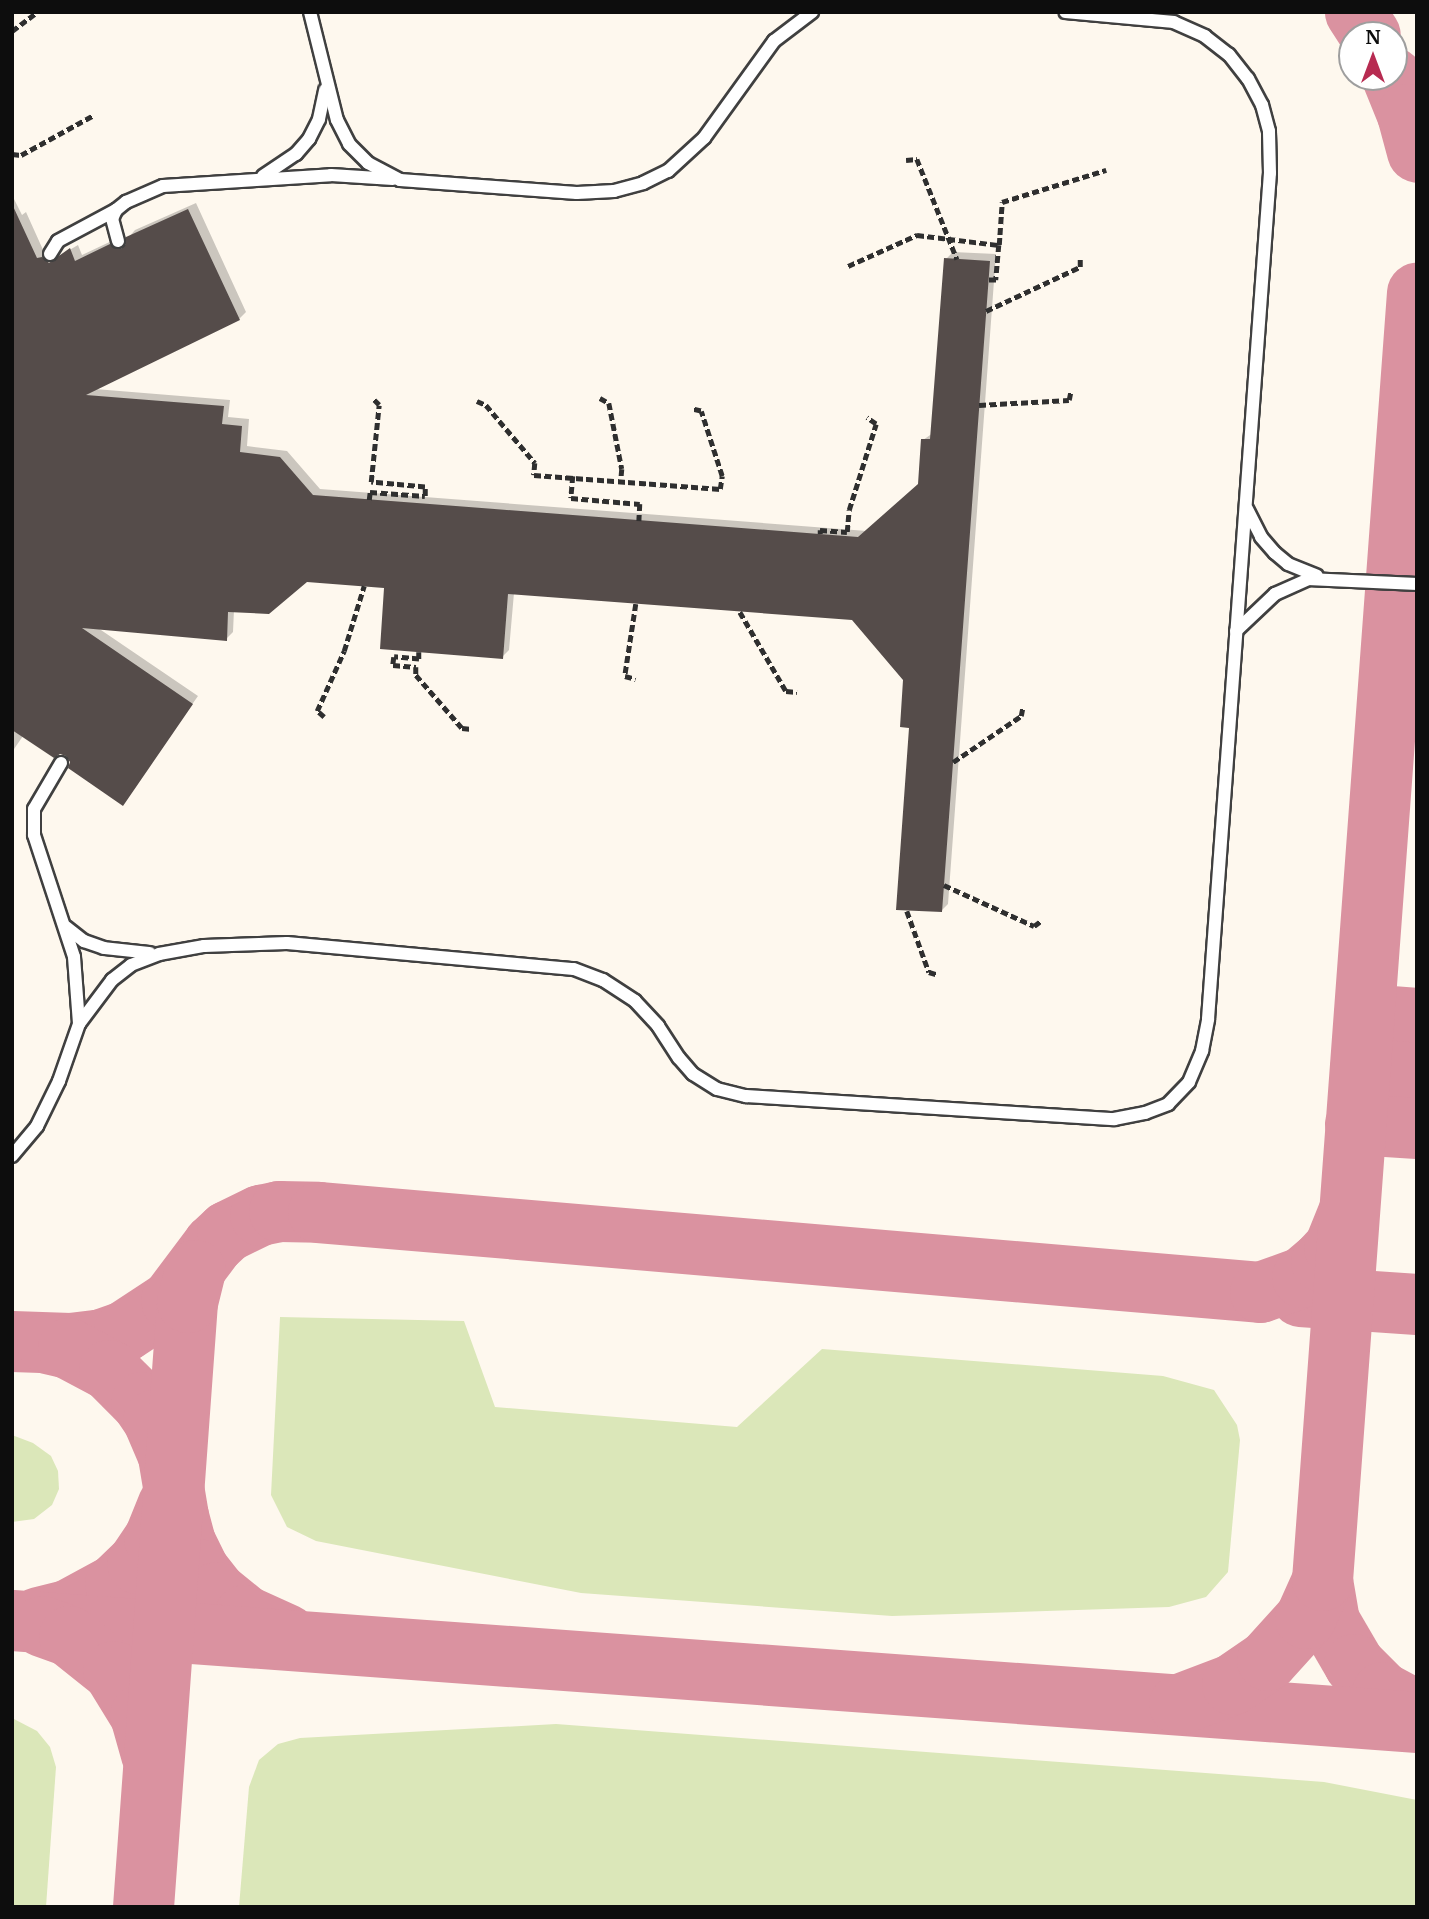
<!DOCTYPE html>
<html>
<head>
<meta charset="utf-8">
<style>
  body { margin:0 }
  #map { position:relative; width:1429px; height:1919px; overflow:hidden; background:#fef8ee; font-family:Merriweather,serif }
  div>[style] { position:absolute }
  .green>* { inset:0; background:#dbe7b9 }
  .shadow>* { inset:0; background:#0003 }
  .taxiway>* { height:61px; margin:-30.5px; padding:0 30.5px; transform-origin:30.5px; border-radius:30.5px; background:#da92a0 }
  .building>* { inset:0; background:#554c4a }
  .path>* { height:4.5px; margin-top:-2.25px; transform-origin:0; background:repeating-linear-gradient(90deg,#2f2f2f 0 7px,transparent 0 10.5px) }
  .roads { filter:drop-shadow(2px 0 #404040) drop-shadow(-2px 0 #404040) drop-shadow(0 2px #404040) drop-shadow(0 -2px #404040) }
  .lane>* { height:12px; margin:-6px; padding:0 6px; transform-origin:6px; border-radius:6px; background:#fff }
  .path-bridge>* { height:4.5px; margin-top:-2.25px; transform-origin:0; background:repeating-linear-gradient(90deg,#2f2f2f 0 7px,transparent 0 10.5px) }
  span { translate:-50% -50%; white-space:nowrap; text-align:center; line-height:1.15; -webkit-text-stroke:7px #fff; paint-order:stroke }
  .frame { position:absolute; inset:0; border:14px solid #0d0d0d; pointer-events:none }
  .north { position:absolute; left:1338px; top:21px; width:70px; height:70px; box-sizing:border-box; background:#fff; border:2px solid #9e9e9e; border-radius:50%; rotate:0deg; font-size:19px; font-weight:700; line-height:28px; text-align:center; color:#0d0d0d }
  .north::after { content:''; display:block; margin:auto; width:24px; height:32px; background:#b72b51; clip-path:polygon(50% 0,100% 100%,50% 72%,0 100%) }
</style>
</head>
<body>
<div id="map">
  <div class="green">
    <div style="clip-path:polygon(280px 1317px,464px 1321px,495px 1407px,737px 1427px,822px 1349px,1163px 1376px,1214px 1390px,1237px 1425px,1240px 1440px,1228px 1572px,1206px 1597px,1169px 1607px,892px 1616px,581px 1593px,316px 1541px,287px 1527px,271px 1495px)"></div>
    <div style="clip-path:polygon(12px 1435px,33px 1443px,51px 1456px,58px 1471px,59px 1489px,52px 1505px,34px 1519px,12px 1522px)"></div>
    <div style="clip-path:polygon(12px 1718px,37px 1731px,50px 1747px,56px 1767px,46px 1907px,12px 1907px)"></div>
    <div style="clip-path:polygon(556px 1724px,1324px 1782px,1417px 1800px,1417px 1907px,239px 1907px,249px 1787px,259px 1760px,278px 1744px,300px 1738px)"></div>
  </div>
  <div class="shadow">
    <div style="clip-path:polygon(12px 195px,22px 215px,26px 212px,44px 252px,61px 255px,78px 245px,82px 255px,118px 238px,128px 242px,128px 238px,135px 230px,196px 203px,246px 312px,239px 319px,95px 389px,230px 400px,228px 417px,249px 419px,247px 446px,287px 451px,320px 489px,867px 531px,920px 484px,923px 440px,933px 433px,946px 259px,953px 252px,996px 254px,948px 904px,941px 911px,905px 680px,852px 618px,514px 593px,509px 650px,502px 657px,386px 586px,306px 580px,234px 610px,233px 632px,226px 639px,98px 628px,198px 696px,123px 803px,72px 762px,67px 754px,23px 736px,12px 752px)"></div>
  </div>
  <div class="taxiway">
    <div style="left:1355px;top:12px;width:27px;rotate:57deg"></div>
    <div style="left:1392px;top:77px;width:40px;rotate:68deg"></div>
    <div style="left:1407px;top:114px;width:39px;rotate:75deg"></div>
    <div style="left:1364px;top:1014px;width:53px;rotate:4.3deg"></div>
    <div style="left:1360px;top:1068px;width:57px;rotate:5deg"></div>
    <div style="left:1355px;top:1124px;width:62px;rotate:3.7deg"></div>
    <div style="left:1300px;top:1296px;width:117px;rotate:3.9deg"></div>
    <div style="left:12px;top:1341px;width:58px;rotate:2deg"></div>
    <div style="left:70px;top:1343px;width:31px;rotate:-7deg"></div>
    <div style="left:101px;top:1339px;width:24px;rotate:-19deg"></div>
    <div style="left:124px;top:1331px;width:56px;rotate:-33.4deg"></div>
    <div style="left:171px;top:1300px;width:70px;rotate:-53.1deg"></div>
    <div style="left:213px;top:1244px;width:19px;rotate:-43deg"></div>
    <div style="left:227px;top:1231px;width:37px;rotate:-26deg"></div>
    <div style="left:260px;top:1215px;width:19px;rotate:-12deg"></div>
    <div style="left:279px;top:1211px;width:39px;rotate:1deg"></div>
    <div style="left:318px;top:1212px;width:945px;rotate:4.85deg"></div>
    <div style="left:1260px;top:1292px;width:45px;rotate:-19.7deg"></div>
    <div style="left:1302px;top:1277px;width:25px;rotate:-40deg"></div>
    <div style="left:1321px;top:1261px;width:19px;rotate:-47deg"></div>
    <div style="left:1334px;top:1247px;width:38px;rotate:-68deg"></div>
    <div style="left:47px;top:1343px;width:22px;rotate:13deg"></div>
    <div style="left:68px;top:1348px;width:47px;rotate:28.2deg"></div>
    <div style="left:109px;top:1370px;width:45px;rotate:45deg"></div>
    <div style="left:141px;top:1402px;width:22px;rotate:56deg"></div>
    <div style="left:153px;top:1420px;width:39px;rotate:67deg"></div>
    <div style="left:168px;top:1456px;width:61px;rotate:80.5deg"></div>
    <div style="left:178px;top:1516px;width:27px;rotate:75deg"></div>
    <div style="left:185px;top:1542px;width:30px;rotate:64deg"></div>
    <div style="left:198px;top:1569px;width:29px;rotate:52deg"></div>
    <div style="left:216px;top:1592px;width:36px;rotate:39deg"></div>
    <div style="left:244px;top:1615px;width:46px;rotate:24.3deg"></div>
    <div style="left:1322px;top:1580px;width:42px;rotate:80.3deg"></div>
    <div style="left:1329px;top:1621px;width:50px;rotate:59.8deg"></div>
    <div style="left:1354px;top:1664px;width:40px;rotate:45deg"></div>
    <div style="left:1382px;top:1692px;width:40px;rotate:28deg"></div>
    <div style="left:38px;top:1617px;width:30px;rotate:-14deg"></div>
    <div style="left:67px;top:1610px;width:55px;rotate:-28.4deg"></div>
    <div style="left:115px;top:1584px;width:30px;rotate:-44deg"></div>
    <div style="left:137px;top:1563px;width:30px;rotate:-56deg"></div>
    <div style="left:154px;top:1538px;width:37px;rotate:-68deg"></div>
    <div style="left:12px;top:1620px;width:1409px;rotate:4.15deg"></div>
    <div style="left:42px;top:1626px;width:29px;rotate:20deg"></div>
    <div style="left:69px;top:1636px;width:56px;rotate:38.5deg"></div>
    <div style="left:113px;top:1671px;width:52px;rotate:58.5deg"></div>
    <div style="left:140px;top:1715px;width:41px;rotate:74.2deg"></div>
    <div style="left:1179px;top:1704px;width:57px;rotate:-20.7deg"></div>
    <div style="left:1232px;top:1684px;width:42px;rotate:-34.4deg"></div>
    <div style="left:1267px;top:1660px;width:57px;rotate:-47.9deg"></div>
    <div style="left:1305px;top:1618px;width:42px;rotate:-65.9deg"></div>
    <div style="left:1322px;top:1580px;width:1291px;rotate:-85.78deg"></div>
    <div style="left:143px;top:1907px;width:607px;rotate:-85.84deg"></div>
    <div style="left:187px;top:1302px;width:33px;rotate:-76deg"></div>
  </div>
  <div class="building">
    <div style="clip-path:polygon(12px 204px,37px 258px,42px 257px,49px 263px,70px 248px,75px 261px,110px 244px,121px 249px,126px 244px,126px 237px,188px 209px,240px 320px,86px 395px,224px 406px,222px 424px,242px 426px,240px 452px,280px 457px,313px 495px,858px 537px,918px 484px,921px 439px,930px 439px,944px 258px,990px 261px,942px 912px,896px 910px,909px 728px,900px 727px,903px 680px,852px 620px,508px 594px,503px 659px,380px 649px,384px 588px,307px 582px,269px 614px,228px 612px,227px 641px,82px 628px,193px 704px,123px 806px,68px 768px,70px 762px,66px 756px,60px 754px,54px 758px,12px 730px)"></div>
  </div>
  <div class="path">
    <div style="left:12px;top:31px;width:31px;rotate:-37deg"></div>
    <div style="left:12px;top:154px;width:9px;rotate:6deg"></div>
    <div style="left:21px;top:155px;width:81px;rotate:-28.8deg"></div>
    <div style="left:999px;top:245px;width:43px;rotate:-86deg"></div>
    <div style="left:1002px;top:202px;width:109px;rotate:-17.1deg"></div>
    <div style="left:848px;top:266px;width:76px;rotate:-24.2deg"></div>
    <div style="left:917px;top:235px;width:83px;rotate:7deg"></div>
    <div style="left:999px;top:245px;width:35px;rotate:95deg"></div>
    <div style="left:996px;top:280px;width:8px;rotate:180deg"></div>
    <div style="left:986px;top:311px;width:104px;rotate:-25.1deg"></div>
    <div style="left:1080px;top:267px;width:10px;rotate:-90deg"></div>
    <div style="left:600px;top:398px;width:10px;rotate:29deg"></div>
    <div style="left:609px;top:403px;width:67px;rotate:78.9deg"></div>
    <div style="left:622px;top:469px;width:11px;rotate:95deg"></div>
    <div style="left:477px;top:401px;width:10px;rotate:24deg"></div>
    <div style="left:486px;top:405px;width:76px;rotate:49.8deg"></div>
    <div style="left:535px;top:463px;width:12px;rotate:95deg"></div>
    <div style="left:534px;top:475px;width:187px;rotate:4.3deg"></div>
    <div style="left:720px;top:489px;width:13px;rotate:-81deg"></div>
    <div style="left:722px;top:476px;width:68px;rotate:-107.9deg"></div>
    <div style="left:701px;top:411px;width:9px;rotate:-167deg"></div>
    <div style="left:979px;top:405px;width:90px;rotate:-3.2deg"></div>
    <div style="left:1069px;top:400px;width:10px;rotate:-79deg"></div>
    <div style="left:573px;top:476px;width:22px;rotate:95deg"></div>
    <div style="left:571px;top:498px;width:69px;rotate:5deg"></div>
    <div style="left:640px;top:504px;width:17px;rotate:93deg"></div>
    <div style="left:369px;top:500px;width:8px;rotate:-83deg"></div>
    <div style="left:370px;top:492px;width:55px;rotate:4.2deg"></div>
    <div style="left:425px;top:496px;width:9px;rotate:-90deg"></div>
    <div style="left:425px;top:487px;width:54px;rotate:-174.7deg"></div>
    <div style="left:371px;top:482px;width:77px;rotate:-84.1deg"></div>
    <div style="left:379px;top:405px;width:10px;rotate:-135deg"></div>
    <div style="left:820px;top:534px;width:4px;rotate:-90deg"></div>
    <div style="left:820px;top:530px;width:27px;rotate:4deg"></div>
    <div style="left:847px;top:532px;width:22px;rotate:-85deg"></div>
    <div style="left:849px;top:510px;width:90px;rotate:-72.6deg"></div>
    <div style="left:876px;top:424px;width:11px;rotate:-146deg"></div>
    <div style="left:636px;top:604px;width:73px;rotate:98.7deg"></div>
    <div style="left:625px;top:676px;width:11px;rotate:15deg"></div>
    <div style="left:740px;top:612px;width:91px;rotate:59.8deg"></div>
    <div style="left:786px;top:691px;width:11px;rotate:5deg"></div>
    <div style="left:419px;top:652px;width:7px;rotate:90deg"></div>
    <div style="left:419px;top:659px;width:25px;rotate:-175deg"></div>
    <div style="left:394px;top:657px;width:8px;rotate:97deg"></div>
    <div style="left:393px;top:665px;width:23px;rotate:5deg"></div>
    <div style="left:416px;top:667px;width:8px;rotate:90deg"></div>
    <div style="left:416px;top:675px;width:70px;rotate:49deg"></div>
    <div style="left:462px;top:728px;width:10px;rotate:6deg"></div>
    <div style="left:324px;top:717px;width:9px;rotate:-139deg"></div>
    <div style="left:317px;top:711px;width:66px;rotate:-65.8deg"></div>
    <div style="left:344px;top:651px;width:68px;rotate:-72.9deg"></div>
    <div style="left:953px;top:762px;width:82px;rotate:-34.1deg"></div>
    <div style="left:1021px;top:716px;width:10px;rotate:-79deg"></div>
    <div style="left:944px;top:885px;width:99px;rotate:24.5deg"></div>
    <div style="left:1034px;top:926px;width:10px;rotate:-37deg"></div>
    <div style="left:907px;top:911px;width:65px;rotate:70.2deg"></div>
    <div style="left:929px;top:972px;width:10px;rotate:17deg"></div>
  </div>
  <div class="roads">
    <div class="lane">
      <div style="left:310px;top:12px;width:111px;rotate:76deg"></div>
      <div style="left:337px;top:120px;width:27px;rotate:63deg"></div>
      <div style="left:349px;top:144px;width:27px;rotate:45deg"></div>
      <div style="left:368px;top:163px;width:36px;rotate:28deg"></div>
      <div style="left:400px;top:180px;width:177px;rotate:4.2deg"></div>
      <div style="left:577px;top:193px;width:37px;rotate:-3deg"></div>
      <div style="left:614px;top:191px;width:30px;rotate:-15deg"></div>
      <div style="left:643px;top:183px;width:28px;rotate:-26deg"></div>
      <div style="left:668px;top:171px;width:49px;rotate:-42.5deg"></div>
      <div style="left:704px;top:138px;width:120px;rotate:-54.2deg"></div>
      <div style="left:774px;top:41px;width:48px;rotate:-37.3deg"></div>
      <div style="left:263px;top:176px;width:40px;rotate:-34deg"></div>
      <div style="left:296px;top:154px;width:20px;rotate:-49deg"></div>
      <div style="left:309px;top:139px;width:22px;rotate:-63deg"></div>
      <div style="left:319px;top:119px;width:30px;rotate:-78deg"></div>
      <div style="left:118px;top:241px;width:23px;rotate:-105deg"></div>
      <div style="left:112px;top:219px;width:10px;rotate:-66deg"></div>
      <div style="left:116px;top:210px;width:13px;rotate:-39deg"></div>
      <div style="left:126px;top:202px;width:40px;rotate:-23.4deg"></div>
      <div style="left:163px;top:186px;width:168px;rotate:-3.7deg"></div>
      <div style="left:331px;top:175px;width:62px;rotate:3.7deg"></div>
      <div style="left:50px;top:254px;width:15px;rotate:-58deg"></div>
      <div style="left:58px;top:241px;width:66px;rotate:-28.1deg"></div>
      <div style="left:1247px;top:509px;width:31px;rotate:63deg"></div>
      <div style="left:1261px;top:537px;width:21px;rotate:49deg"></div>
      <div style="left:1275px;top:553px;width:17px;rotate:40deg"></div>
      <div style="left:1288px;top:564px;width:31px;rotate:22deg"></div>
      <div style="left:1236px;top:631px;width:54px;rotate:-43.5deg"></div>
      <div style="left:1275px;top:594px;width:36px;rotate:-24deg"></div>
      <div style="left:1308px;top:579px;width:109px;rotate:2.6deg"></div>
      <div style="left:61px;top:763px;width:53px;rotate:120.4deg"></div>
      <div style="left:34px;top:809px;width:26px;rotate:90deg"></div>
      <div style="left:34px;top:835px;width:128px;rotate:71.8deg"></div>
      <div style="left:74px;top:957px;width:67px;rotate:85.7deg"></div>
      <div style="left:66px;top:927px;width:23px;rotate:38deg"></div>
      <div style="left:84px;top:941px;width:21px;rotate:19deg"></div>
      <div style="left:104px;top:948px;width:46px;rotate:6.2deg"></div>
      <div style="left:12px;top:1156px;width:39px;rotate:-50deg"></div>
      <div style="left:37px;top:1126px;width:50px;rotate:-63.9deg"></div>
      <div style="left:59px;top:1081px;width:60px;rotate:-70.7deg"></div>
      <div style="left:79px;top:1024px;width:55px;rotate:-53.1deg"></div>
      <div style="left:112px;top:980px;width:24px;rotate:-38deg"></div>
      <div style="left:131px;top:965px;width:30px;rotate:-21deg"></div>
      <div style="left:159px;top:954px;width:46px;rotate:-10.1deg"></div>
      <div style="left:204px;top:946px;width:83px;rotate:-2.1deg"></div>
      <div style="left:287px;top:943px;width:288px;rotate:5.2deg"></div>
      <div style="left:574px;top:969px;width:31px;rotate:21deg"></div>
      <div style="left:603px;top:980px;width:38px;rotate:33deg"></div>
      <div style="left:635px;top:1001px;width:34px;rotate:47deg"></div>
      <div style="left:658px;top:1026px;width:38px;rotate:57deg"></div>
      <div style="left:679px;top:1058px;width:21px;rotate:49deg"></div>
      <div style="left:693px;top:1074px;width:28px;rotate:32deg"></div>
      <div style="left:717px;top:1089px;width:30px;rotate:14deg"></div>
      <div style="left:746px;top:1096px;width:369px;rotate:3.6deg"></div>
      <div style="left:1114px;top:1119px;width:32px;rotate:-11deg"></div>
      <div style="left:1145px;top:1113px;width:25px;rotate:-21deg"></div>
      <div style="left:1168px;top:1104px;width:30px;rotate:-46deg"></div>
      <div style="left:1189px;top:1082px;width:34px;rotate:-67deg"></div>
      <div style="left:1202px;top:1051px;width:33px;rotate:-79deg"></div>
      <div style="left:1208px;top:1019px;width:848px;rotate:-85.81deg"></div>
      <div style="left:1270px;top:173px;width:42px;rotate:-91.4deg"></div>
      <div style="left:1269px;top:131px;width:27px;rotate:-105deg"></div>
      <div style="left:1262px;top:105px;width:30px;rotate:-118deg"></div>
      <div style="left:1248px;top:79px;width:31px;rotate:-128deg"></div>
      <div style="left:1229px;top:55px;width:31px;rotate:-142deg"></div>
      <div style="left:1205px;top:36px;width:34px;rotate:-156deg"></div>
      <div style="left:1174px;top:22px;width:109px;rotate:-174.8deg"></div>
    </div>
  </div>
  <div class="path-bridge">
    <div style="left:906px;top:160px;width:11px;rotate:-5deg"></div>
    <div style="left:917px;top:159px;width:108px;rotate:68.2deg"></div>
  </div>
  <div class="frame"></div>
  <div class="north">N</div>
</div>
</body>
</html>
